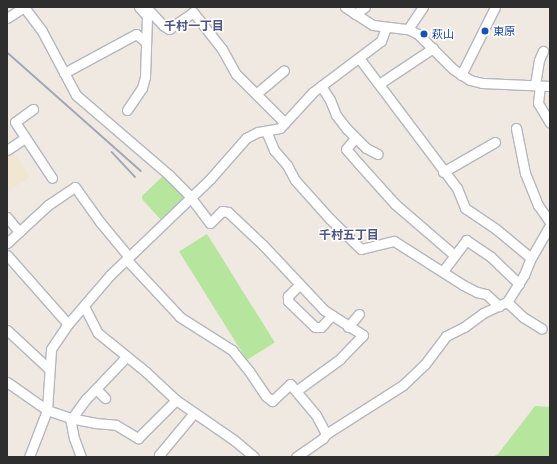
<!DOCTYPE html>
<html>
<head>
<meta charset="utf-8">
<style>
  body { margin:0 }
  #map { position:relative; width:557px; height:464px; overflow:hidden; background:#efe9e1; font-family:Jost,"Noto Sans JP",sans-serif }
  div>[style] { position:absolute }
  .education>* { inset:0; background:#f0e6d1 }
  .green>* { inset:0; background:#b6e59e; transform-origin:0 0 }
  .roads { filter:drop-shadow(1px 0 #b4b7c1) drop-shadow(-1px 0 #b4b7c1) drop-shadow(0 1px #b4b7c1) drop-shadow(0 -1px #b4b7c1) }
  .minor>* { height:9px; margin:-4.5px; padding:0 4.5px; transform-origin:4.5px; border-radius:4.5px; background:#fff }
  .rail>* { height:1.5px; margin:-0.75px; padding:0 0.75px; transform-origin:0.75px; border-radius:0.75px; background:#a3a6b8 }
  .dots>* { width:11px; height:11px; translate:-50% -50%; box-sizing:border-box; border:2px solid #fff; border-radius:50% }
  span { translate:-50% -50%; white-space:nowrap; text-align:center; line-height:1.15; -webkit-text-stroke:3px #fff; paint-order:stroke }
  .transit-label { font-size:11px; color:#164399 }
  .left { translate:0 -50%; text-align:left }
  .neighbourhood-label { font-size:12px; color:#4d5680; font-weight:700 }
  .frame { position:absolute; inset:0; border:8px solid #2e2e2e; pointer-events:none }
</style>
</head>
<body>
<div id="map">
  <div class="education">
    <div style="clip-path:polygon(12px 150px,30px 177px,7px 192px,7px 153px)"></div>
  </div>
  <div class="green">
    <div style="clip-path:polygon(163px 176px,184px 197px,161px 220px,142px 199px,142px 196px)"></div>
    <div style="left:207px;top:234px;width:128px;height:33px;rotate:58deg"></div>
    <div style="clip-path:polygon(535px 406px,550px 407px,550px 457px,492px 457px,498px 454px)"></div>
  </div>
  <div class="roads">
    <div class="minor">
      <div style="left:24px;top:7px;width:30px;rotate:53deg"></div>
      <div style="left:42px;top:31px;width:72px;rotate:62deg"></div>
      <div style="left:76px;top:95px;width:123px;rotate:40.7deg"></div>
      <div style="left:169px;top:175px;width:27px;rotate:45deg"></div>
      <div style="left:188px;top:194px;width:36px;rotate:53deg"></div>
      <div style="left:210px;top:223px;width:17px;rotate:-45deg"></div>
      <div style="left:222px;top:211px;width:6px;rotate:9deg"></div>
      <div style="left:228px;top:212px;width:48px;rotate:43.3deg"></div>
      <div style="left:263px;top:245px;width:89px;rotate:46.8deg"></div>
      <div style="left:324px;top:310px;width:46px;rotate:32.7deg"></div>
      <div style="left:363px;top:335px;width:33px;rotate:134deg"></div>
      <div style="left:340px;top:359px;width:54px;rotate:144deg"></div>
      <div style="left:146px;top:7px;width:26px;rotate:47deg"></div>
      <div style="left:164px;top:26px;width:6px;rotate:31deg"></div>
      <div style="left:169px;top:29px;width:29px;rotate:-35deg"></div>
      <div style="left:193px;top:12px;width:47px;rotate:51.9deg"></div>
      <div style="left:222px;top:49px;width:29px;rotate:61deg"></div>
      <div style="left:236px;top:74px;width:69px;rotate:45deg"></div>
      <div style="left:345px;top:7px;width:33px;rotate:33deg"></div>
      <div style="left:373px;top:25px;width:35px;rotate:7deg"></div>
      <div style="left:408px;top:29px;width:11px;rotate:27deg"></div>
      <div style="left:418px;top:34px;width:49px;rotate:45deg"></div>
      <div style="left:453px;top:69px;width:20px;rotate:33deg"></div>
      <div style="left:470px;top:80px;width:12px;rotate:14deg"></div>
      <div style="left:482px;top:83px;width:68px;rotate:2.5deg"></div>
      <div style="left:355px;top:14px;width:12px;rotate:-35deg"></div>
      <div style="left:7px;top:18px;width:20px;rotate:-33deg"></div>
      <div style="left:408px;top:29px;width:27px;rotate:-56deg"></div>
      <div style="left:359px;top:58px;width:163px;rotate:53deg"></div>
      <div style="left:457px;top:188px;width:22px;rotate:68deg"></div>
      <div style="left:465px;top:208px;width:37px;rotate:34deg"></div>
      <div style="left:496px;top:229px;width:45px;rotate:39.6deg"></div>
      <div style="left:64px;top:73px;width:82px;rotate:-28.4deg"></div>
      <div style="left:136px;top:34px;width:13px;rotate:39deg"></div>
      <div style="left:461px;top:75px;width:76px;rotate:-63.4deg"></div>
      <div style="left:379px;top:84px;width:65px;rotate:-33.7deg"></div>
      <div style="left:535px;top:85px;width:25px;rotate:-81deg"></div>
      <div style="left:539px;top:60px;width:10px;rotate:-66deg"></div>
      <div style="left:321px;top:86px;width:17px;rotate:57deg"></div>
      <div style="left:330px;top:100px;width:16px;rotate:68deg"></div>
      <div style="left:336px;top:115px;width:18px;rotate:52deg"></div>
      <div style="left:347px;top:129px;width:27px;rotate:45deg"></div>
      <div style="left:366px;top:148px;width:13px;rotate:27deg"></div>
      <div style="left:540px;top:86px;width:17px;rotate:97deg"></div>
      <div style="left:538px;top:103px;width:23px;rotate:59deg"></div>
      <div style="left:257px;top:93px;width:35px;rotate:-40deg"></div>
      <div style="left:33px;top:109px;width:22px;rotate:144deg"></div>
      <div style="left:15px;top:122px;width:67px;rotate:56.5deg"></div>
      <div style="left:127px;top:110px;width:27px;rotate:-56deg"></div>
      <div style="left:142px;top:88px;width:11px;rotate:-75deg"></div>
      <div style="left:145px;top:77px;width:61px;rotate:-88.1deg"></div>
      <div style="left:147px;top:16px;width:12px;rotate:-132deg"></div>
      <div style="left:516px;top:128px;width:46px;rotate:78.7deg"></div>
      <div style="left:525px;top:173px;width:35px;rotate:68deg"></div>
      <div style="left:538px;top:205px;width:21px;rotate:55deg"></div>
      <div style="left:266px;top:131px;width:21px;rotate:67deg"></div>
      <div style="left:274px;top:150px;width:20px;rotate:49deg"></div>
      <div style="left:287px;top:165px;width:17px;rotate:62deg"></div>
      <div style="left:295px;top:180px;width:52px;rotate:48.1deg"></div>
      <div style="left:330px;top:219px;width:43px;rotate:44.1deg"></div>
      <div style="left:361px;top:249px;width:34px;rotate:-14deg"></div>
      <div style="left:394px;top:241px;width:82px;rotate:32.5deg"></div>
      <div style="left:463px;top:285px;width:16px;rotate:27deg"></div>
      <div style="left:477px;top:292px;width:9px;rotate:13deg"></div>
      <div style="left:486px;top:294px;width:18px;rotate:43deg"></div>
      <div style="left:355px;top:138px;width:14px;rotate:129deg"></div>
      <div style="left:346px;top:149px;width:20px;rotate:49deg"></div>
      <div style="left:359px;top:164px;width:54px;rotate:48deg"></div>
      <div style="left:395px;top:204px;width:78px;rotate:40.8deg"></div>
      <div style="left:7px;top:150px;width:22px;rotate:-34deg"></div>
      <div style="left:443px;top:172px;width:60px;rotate:-30deg"></div>
      <div style="left:7px;top:217px;width:19px;rotate:51deg"></div>
      <div style="left:7px;top:243px;width:56px;rotate:-42.8deg"></div>
      <div style="left:48px;top:205px;width:32px;rotate:-34deg"></div>
      <div style="left:75px;top:187px;width:43px;rotate:54.5deg"></div>
      <div style="left:100px;top:222px;width:45px;rotate:50.4deg"></div>
      <div style="left:7px;top:255px;width:92px;rotate:48.5deg"></div>
      <div style="left:126px;top:259px;width:79px;rotate:47deg"></div>
      <div style="left:180px;top:317px;width:62px;rotate:32.4deg"></div>
      <div style="left:232px;top:350px;width:27px;rotate:51deg"></div>
      <div style="left:249px;top:371px;width:30px;rotate:56deg"></div>
      <div style="left:266px;top:396px;width:8px;rotate:40deg"></div>
      <div style="left:272px;top:401px;width:25px;rotate:-43deg"></div>
      <div style="left:290px;top:384px;width:40px;rotate:50deg"></div>
      <div style="left:316px;top:415px;width:21px;rotate:62deg"></div>
      <div style="left:443px;top:271px;width:39px;rotate:-53deg"></div>
      <div style="left:466px;top:240px;width:30px;rotate:34deg"></div>
      <div style="left:491px;top:257px;width:39px;rotate:44deg"></div>
      <div style="left:299px;top:285px;width:16px;rotate:135deg"></div>
      <div style="left:288px;top:296px;width:5px;rotate:90deg"></div>
      <div style="left:288px;top:301px;width:37px;rotate:44deg"></div>
      <div style="left:315px;top:327px;width:6px"></div>
      <div style="left:321px;top:327px;width:16px;rotate:-47deg"></div>
      <div style="left:507px;top:302px;width:22px;rotate:43deg"></div>
      <div style="left:523px;top:317px;width:22px;rotate:32deg"></div>
      <div style="left:84px;top:306px;width:30px;rotate:63deg"></div>
      <div style="left:98px;top:333px;width:62px;rotate:39.1deg"></div>
      <div style="left:146px;top:372px;width:41px;rotate:43deg"></div>
      <div style="left:176px;top:400px;width:70px;rotate:34.6deg"></div>
      <div style="left:234px;top:440px;width:26px;rotate:40deg"></div>
      <div style="left:348px;top:327px;width:17px;rotate:-50deg"></div>
      <div style="left:7px;top:330px;width:57px;rotate:42.9deg"></div>
      <div style="left:7px;top:382px;width:49px;rotate:35deg"></div>
      <div style="left:47px;top:410px;width:24px;rotate:19deg"></div>
      <div style="left:70px;top:418px;width:20px;rotate:79deg"></div>
      <div style="left:74px;top:438px;width:20px;rotate:70deg"></div>
      <div style="left:96px;top:389px;width:13px;rotate:45deg"></div>
      <div style="left:70px;top:418px;width:25px;rotate:11deg"></div>
      <div style="left:95px;top:423px;width:21px;rotate:5deg"></div>
      <div style="left:116px;top:425px;width:26px;rotate:31deg"></div>
      <div style="left:138px;top:438px;width:54px;rotate:-45deg"></div>
      <div style="left:72px;top:418px;width:24px;rotate:-54deg"></div>
      <div style="left:86px;top:399px;width:59px;rotate:-46.4deg"></div>
      <div style="left:29px;top:457px;width:50px;rotate:-69deg"></div>
      <div style="left:47px;top:410px;width:61px;rotate:-86.2deg"></div>
      <div style="left:51px;top:349px;width:30px;rotate:-56deg"></div>
      <div style="left:68px;top:324px;width:65px;rotate:-49.4deg"></div>
      <div style="left:110px;top:275px;width:139px;rotate:-43.8deg"></div>
      <div style="left:210px;top:179px;width:55px;rotate:-48.7deg"></div>
      <div style="left:246px;top:138px;width:13px;rotate:-27deg"></div>
      <div style="left:258px;top:132px;width:22px;rotate:-10deg"></div>
      <div style="left:280px;top:128px;width:49px;rotate:-47.5deg"></div>
      <div style="left:313px;top:92px;width:85px;rotate:-36.9deg"></div>
      <div style="left:381px;top:41px;width:15px;rotate:-70deg"></div>
      <div style="left:161px;top:457px;width:3px;rotate:-135deg"></div>
      <div style="left:159px;top:455px;width:55px;rotate:-50.2deg"></div>
      <div style="left:296px;top:457px;width:33px;rotate:-35deg"></div>
      <div style="left:323px;top:438px;width:5px;rotate:-53deg"></div>
      <div style="left:326px;top:434px;width:91px;rotate:-32.5deg"></div>
      <div style="left:403px;top:385px;width:30px;rotate:-44deg"></div>
      <div style="left:425px;top:364px;width:35px;rotate:-53deg"></div>
      <div style="left:446px;top:336px;width:20px;rotate:-27deg"></div>
      <div style="left:464px;top:327px;width:24px;rotate:-36deg"></div>
      <div style="left:483px;top:313px;width:26px;rotate:-25deg"></div>
      <div style="left:507px;top:302px;width:32px;rotate:-58deg"></div>
      <div style="left:524px;top:275px;width:18px;rotate:-68deg"></div>
      <div style="left:531px;top:258px;width:38px;rotate:-60deg"></div>
    </div>
  </div>
  <div class="rail">
    <div style="left:7px;top:52px;width:179px;rotate:41.6deg"></div>
    <div style="left:112px;top:152px;width:34px;rotate:47deg"></div>
  </div>
  <div class="dots">
    <div style="left:485px;top:31px;background:#1a4fb4"></div>
    <div style="left:424px;top:34px;background:#1a4fb4"></div>
  </div>
  <div class="transit-label">
    <span class="left" style="left:493px;top:31px">東原</span>
    <span class="left" style="left:432px;top:34px">萩山</span>
  </div>
  <div class="neighbourhood-label">
    <span style="left:194px;top:27px">千村一丁目</span>
    <span style="left:349px;top:236px">千村五丁目</span>
  </div>
  <div class="frame"></div>
</div>
</body>
</html>
